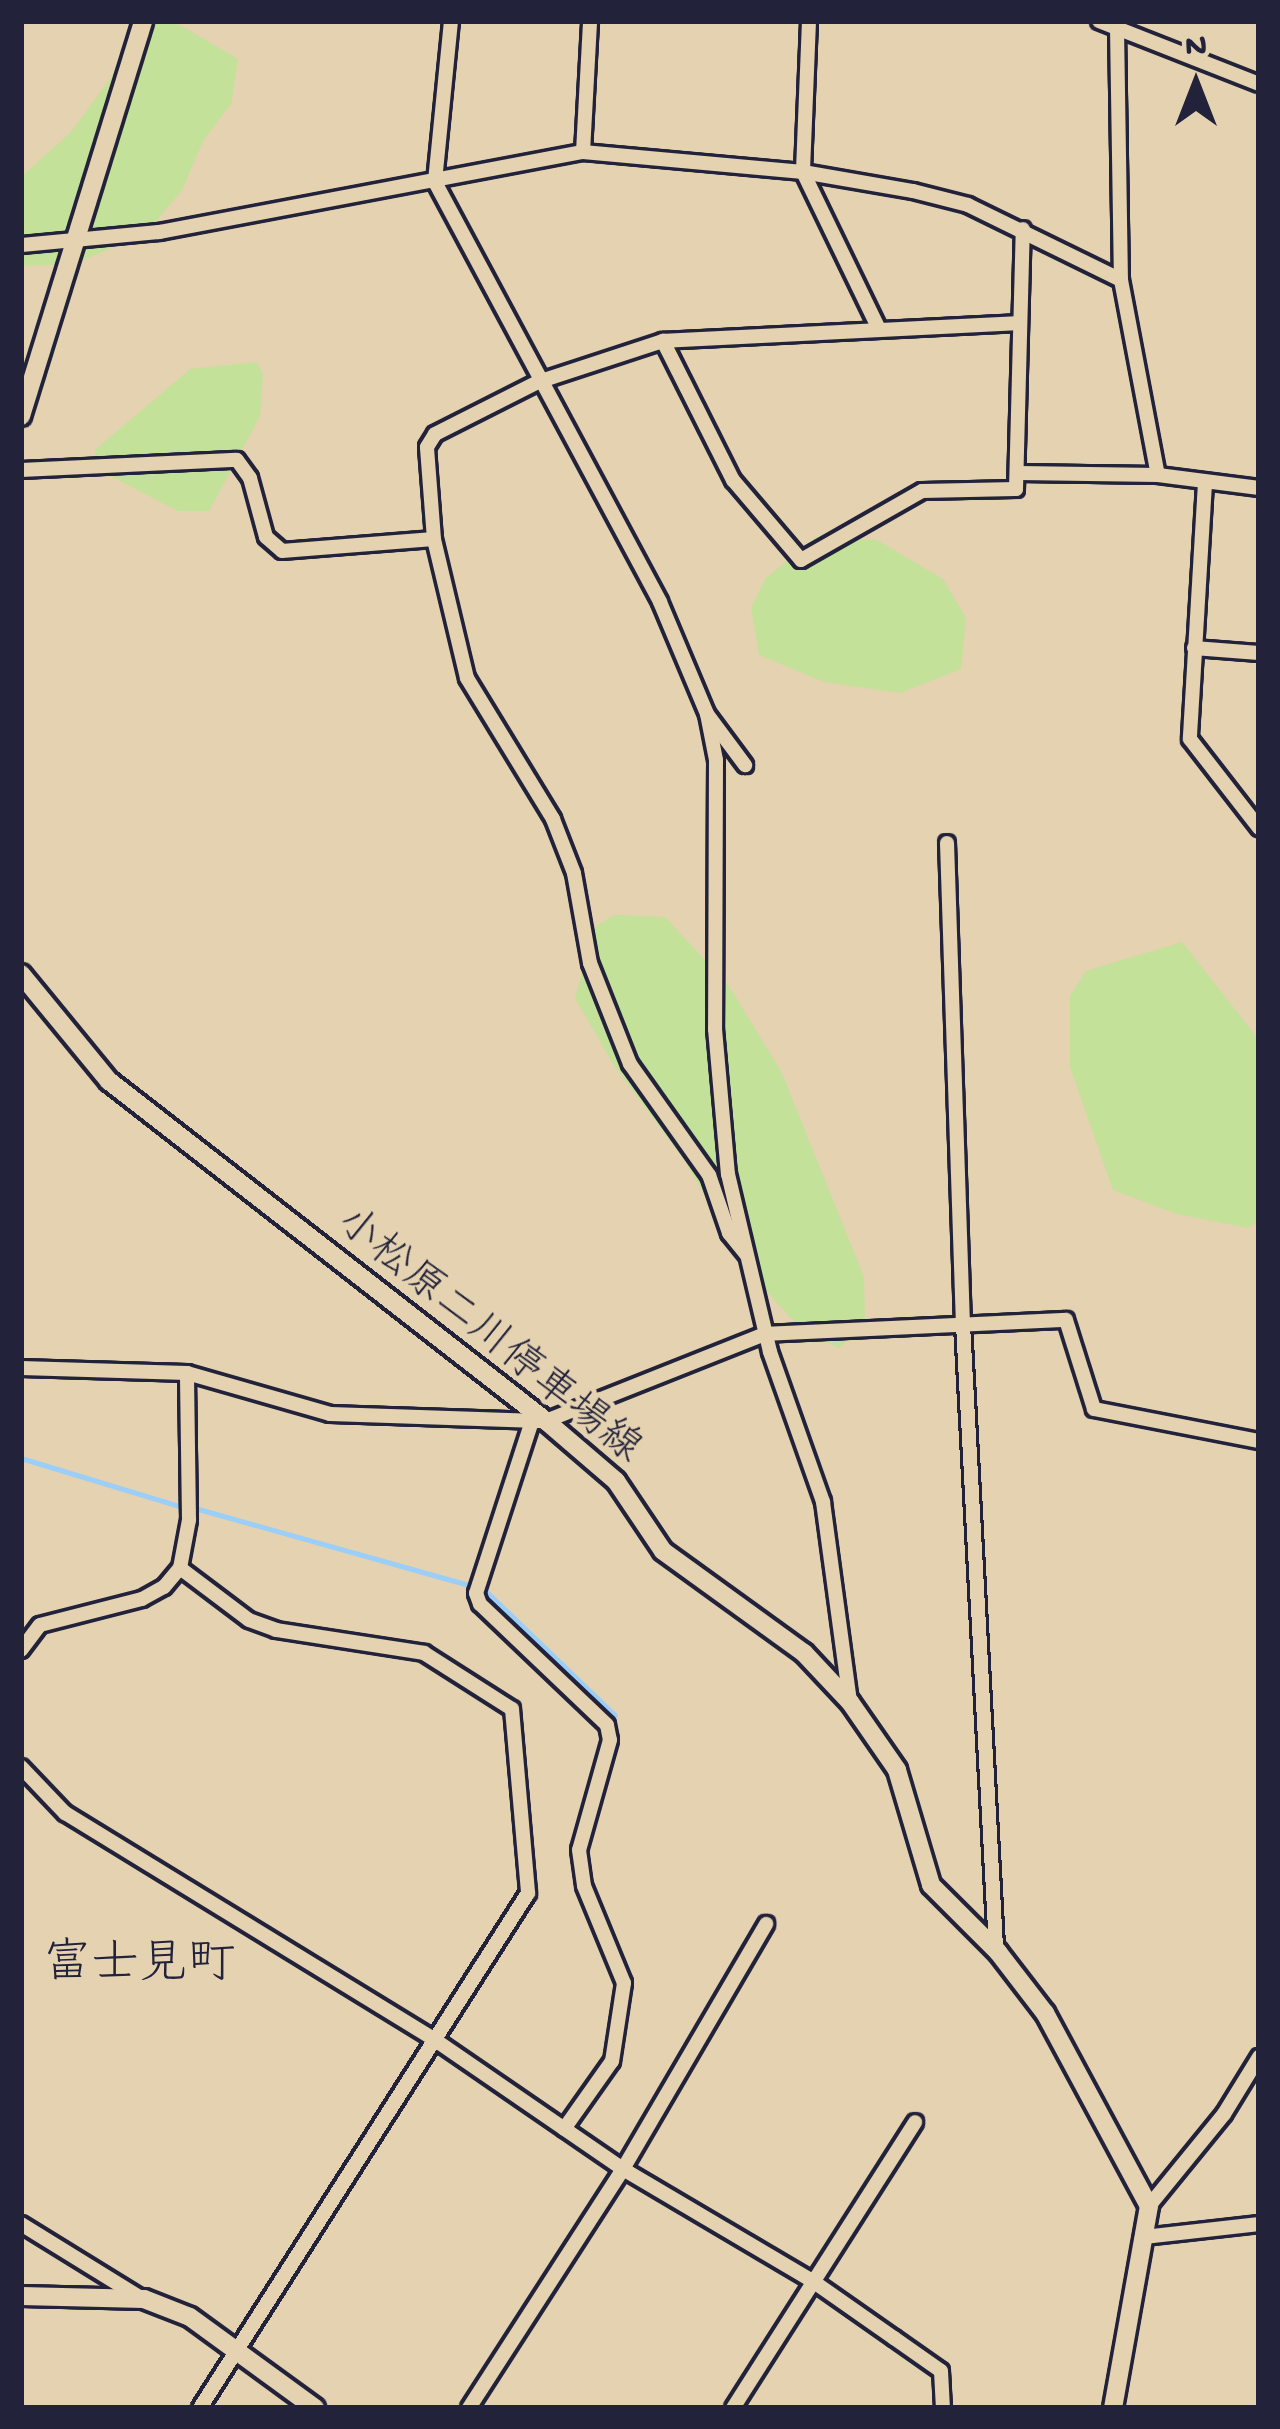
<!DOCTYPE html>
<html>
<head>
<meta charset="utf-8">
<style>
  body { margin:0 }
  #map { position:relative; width:1280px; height:2429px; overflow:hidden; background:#e4d2b0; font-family:"Gochi Hand","Klee One",sans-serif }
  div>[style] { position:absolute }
  .green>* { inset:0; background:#c3e199 }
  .stream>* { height:4.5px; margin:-2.25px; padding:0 2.25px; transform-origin:2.25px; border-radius:2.25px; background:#9bcef8 }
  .roads { filter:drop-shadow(3px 0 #22223b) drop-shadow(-3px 0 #22223b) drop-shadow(0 3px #22223b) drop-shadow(0 -3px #22223b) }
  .street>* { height:14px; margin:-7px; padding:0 7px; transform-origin:7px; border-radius:7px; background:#e4d2b0 }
  .secondary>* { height:18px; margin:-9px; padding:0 9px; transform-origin:9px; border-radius:9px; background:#e4d2b0 }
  span { translate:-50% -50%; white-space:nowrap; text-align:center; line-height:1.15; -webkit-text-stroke:10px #e4d2b0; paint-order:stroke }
  .street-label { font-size:42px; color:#22223b }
  .quarter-label { font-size:48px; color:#22223b }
  .frame { position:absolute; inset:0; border:24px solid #22223b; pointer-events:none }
  .north { position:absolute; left:1136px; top:24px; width:120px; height:120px; -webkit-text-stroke:9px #e4d2b0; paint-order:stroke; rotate:0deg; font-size:33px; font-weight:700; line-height:48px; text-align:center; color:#22223b }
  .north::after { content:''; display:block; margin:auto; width:42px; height:54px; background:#22223b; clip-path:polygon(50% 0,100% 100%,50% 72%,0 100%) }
</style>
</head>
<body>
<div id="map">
  <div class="green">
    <div style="clip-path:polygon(153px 21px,180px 25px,238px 59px,231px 104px,203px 141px,182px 190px,146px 233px,74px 264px,21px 266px,21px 177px,71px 132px)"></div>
    <div style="clip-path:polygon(256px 362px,263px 374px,260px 416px,209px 511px,178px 511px,97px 469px,95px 450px,190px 369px)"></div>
    <div style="clip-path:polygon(816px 537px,877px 540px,943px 579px,966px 618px,961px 669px,900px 693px,824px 682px,759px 655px,751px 607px,766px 578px)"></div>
    <div style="clip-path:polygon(614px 915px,665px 917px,729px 986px,782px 1073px,864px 1277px,865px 1323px,839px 1348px,804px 1333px,745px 1267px,685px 1161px,613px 1064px,575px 998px,595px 927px)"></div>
    <div style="clip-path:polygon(1182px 942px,1259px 1040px,1259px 1220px,1248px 1228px,1177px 1214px,1113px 1190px,1070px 1067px,1070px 996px,1086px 971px)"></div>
  </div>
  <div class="stream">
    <div style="left:21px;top:1458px;width:168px;rotate:16.9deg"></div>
    <div style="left:195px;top:1508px;width:285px;rotate:15.7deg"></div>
    <div style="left:486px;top:1591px;width:179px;rotate:43.9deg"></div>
  </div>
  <div class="roads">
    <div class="street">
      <div style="left:451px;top:21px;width:162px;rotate:95.7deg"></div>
      <div style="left:435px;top:182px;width:476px;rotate:61.8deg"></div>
      <div style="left:660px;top:602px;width:121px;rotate:67.2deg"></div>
      <div style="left:707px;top:714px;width:64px;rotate:53.3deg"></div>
      <div style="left:809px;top:21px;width:151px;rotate:92.3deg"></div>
      <div style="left:803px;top:172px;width:172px;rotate:64.2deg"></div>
      <div style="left:1099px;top:21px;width:172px;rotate:21.5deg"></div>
      <div style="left:1117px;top:28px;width:252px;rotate:89.1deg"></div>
      <div style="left:1121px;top:280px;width:198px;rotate:79.3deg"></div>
      <div style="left:583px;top:152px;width:131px;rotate:-86.9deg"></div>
      <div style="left:21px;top:245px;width:139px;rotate:-5.4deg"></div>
      <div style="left:159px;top:232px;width:431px;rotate:-10.7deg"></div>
      <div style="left:583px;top:152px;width:221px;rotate:5.2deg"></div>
      <div style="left:803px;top:172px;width:112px;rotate:9.8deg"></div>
      <div style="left:913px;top:191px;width:57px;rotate:14.3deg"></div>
      <div style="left:968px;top:205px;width:170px;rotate:26.1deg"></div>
      <div style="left:663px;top:341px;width:156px;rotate:63.3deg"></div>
      <div style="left:733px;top:480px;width:105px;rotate:49.6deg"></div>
      <div style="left:801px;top:560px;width:139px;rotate:-29.7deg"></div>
      <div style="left:922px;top:491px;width:94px;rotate:-1.2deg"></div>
      <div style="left:1016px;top:489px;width:260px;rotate:-88.5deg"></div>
      <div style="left:21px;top:470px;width:216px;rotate:-2.7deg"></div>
      <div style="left:237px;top:460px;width:22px;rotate:54deg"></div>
      <div style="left:250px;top:478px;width:61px;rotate:74.8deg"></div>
      <div style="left:266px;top:537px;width:21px;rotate:41deg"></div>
      <div style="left:282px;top:551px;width:152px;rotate:-4.5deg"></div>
      <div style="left:1019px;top:473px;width:139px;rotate:0.8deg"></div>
      <div style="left:1158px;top:475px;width:102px;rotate:7.3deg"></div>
      <div style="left:1205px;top:483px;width:256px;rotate:93.4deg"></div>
      <div style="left:1190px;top:739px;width:113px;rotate:52.2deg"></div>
      <div style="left:1194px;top:648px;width:65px;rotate:4.4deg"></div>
      <div style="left:707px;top:714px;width:47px;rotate:78.9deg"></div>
      <div style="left:716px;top:760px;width:269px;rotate:90.2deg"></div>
      <div style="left:715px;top:1029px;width:146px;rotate:84.9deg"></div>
      <div style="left:728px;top:1174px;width:183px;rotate:76.7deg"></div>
      <div style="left:770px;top:1352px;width:159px;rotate:70.5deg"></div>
      <div style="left:823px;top:1502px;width:202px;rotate:82.3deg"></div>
      <div style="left:947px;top:843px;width:481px;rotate:88.1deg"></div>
      <div style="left:963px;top:1324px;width:624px;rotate:86.97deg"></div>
      <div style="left:746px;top:1254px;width:27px;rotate:-129deg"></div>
      <div style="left:729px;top:1233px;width:61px;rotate:-109deg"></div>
      <div style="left:709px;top:1175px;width:136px;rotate:-125.4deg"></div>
      <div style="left:630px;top:1064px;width:109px;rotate:-111.6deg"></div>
      <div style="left:590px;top:963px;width:91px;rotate:-100.1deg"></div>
      <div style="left:574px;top:873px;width:58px;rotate:-111.3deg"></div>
      <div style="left:553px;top:819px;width:165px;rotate:-121.4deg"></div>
      <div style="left:467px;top:678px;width:143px;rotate:-103.4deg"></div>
      <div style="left:434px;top:539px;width:92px;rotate:-94.4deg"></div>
      <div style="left:427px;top:447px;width:15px;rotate:-58deg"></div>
      <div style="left:435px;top:434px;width:115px;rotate:-26.8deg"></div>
      <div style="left:538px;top:382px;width:132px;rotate:-18.2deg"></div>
      <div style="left:663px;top:341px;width:356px;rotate:-2.9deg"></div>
      <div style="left:21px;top:1368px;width:166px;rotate:1.7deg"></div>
      <div style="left:187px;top:1373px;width:149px;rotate:16deg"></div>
      <div style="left:330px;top:1414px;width:216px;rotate:1.9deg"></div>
      <div style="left:546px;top:1421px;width:236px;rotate:-21.7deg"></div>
      <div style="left:765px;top:1334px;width:301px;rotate:-2.7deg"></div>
      <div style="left:1066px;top:1320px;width:93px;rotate:72.5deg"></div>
      <div style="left:1094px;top:1409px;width:168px;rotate:11deg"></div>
      <div style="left:532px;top:1421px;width:181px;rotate:108deg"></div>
      <div style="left:476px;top:1593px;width:12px;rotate:70deg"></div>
      <div style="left:480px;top:1604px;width:175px;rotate:43.6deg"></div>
      <div style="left:607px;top:1725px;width:15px;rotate:79deg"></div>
      <div style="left:610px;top:1740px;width:114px;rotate:105.7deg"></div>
      <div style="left:579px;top:1850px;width:36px;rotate:82deg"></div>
      <div style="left:584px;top:1886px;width:105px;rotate:67.6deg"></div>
      <div style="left:624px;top:1983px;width:79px;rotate:98.7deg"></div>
      <div style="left:612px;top:2061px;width:83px;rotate:125.2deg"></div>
      <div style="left:180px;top:1568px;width:86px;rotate:37deg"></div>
      <div style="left:249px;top:1620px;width:29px;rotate:20deg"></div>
      <div style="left:276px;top:1630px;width:150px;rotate:8.8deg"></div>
      <div style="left:424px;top:1653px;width:104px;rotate:32.5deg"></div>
      <div style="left:512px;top:1709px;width:185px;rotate:85deg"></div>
      <div style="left:528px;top:1893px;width:611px;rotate:122.49deg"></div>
      <div style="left:21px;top:1650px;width:31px;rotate:-53deg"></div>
      <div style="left:40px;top:1625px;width:105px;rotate:-14.3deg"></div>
      <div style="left:142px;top:1599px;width:25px;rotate:-29deg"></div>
      <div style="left:164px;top:1587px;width:25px;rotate:-50deg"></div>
      <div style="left:180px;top:1568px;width:49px;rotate:-79.4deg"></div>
      <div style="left:189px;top:1520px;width:147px;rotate:-90.8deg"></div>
      <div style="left:21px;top:1767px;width:64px;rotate:46.3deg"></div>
      <div style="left:65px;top:1813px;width:434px;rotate:31.5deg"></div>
      <div style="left:435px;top:2040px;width:228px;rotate:34.5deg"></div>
      <div style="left:623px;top:2169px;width:222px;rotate:30.6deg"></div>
      <div style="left:814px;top:2282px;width:98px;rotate:35deg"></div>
      <div style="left:894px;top:2338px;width:57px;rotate:35.1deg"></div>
      <div style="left:941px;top:2371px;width:37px;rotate:87deg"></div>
      <div style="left:1149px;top:2206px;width:119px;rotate:-50.8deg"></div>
      <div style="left:1224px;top:2114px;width:67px;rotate:-58.4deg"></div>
      <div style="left:21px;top:2224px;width:139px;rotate:31.7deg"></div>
      <div style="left:1144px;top:2237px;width:116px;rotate:-6.4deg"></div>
      <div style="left:469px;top:2408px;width:284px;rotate:-57.2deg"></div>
      <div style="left:623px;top:2169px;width:284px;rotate:-59.7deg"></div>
      <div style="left:733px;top:2408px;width:339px;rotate:-57.5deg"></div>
    </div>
    <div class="secondary">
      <div style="left:21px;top:416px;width:413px;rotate:-72.8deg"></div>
      <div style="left:21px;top:974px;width:139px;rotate:50.6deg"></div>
      <div style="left:109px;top:1081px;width:554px;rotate:37.88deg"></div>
      <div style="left:546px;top:1421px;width:92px;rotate:40.6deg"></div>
      <div style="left:616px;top:1481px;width:84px;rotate:56.1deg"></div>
      <div style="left:663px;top:1551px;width:174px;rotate:35.9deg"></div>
      <div style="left:804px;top:1653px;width:67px;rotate:46.8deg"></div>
      <div style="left:850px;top:1702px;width:83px;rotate:55.3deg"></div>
      <div style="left:897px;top:1770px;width:120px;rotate:73.5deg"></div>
      <div style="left:931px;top:1885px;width:95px;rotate:45deg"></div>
      <div style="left:998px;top:1952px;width:77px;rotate:52.4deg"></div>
      <div style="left:1045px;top:2013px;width:219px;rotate:61.7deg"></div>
      <div style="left:1149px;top:2206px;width:205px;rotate:100.1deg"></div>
      <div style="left:21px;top:2296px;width:123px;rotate:1.4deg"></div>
      <div style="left:144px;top:2299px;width:49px;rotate:21.4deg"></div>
      <div style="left:190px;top:2317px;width:155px;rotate:36.1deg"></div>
    </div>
  </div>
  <div class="street-label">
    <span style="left:487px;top:1338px;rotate:39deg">小松原二川停車場線</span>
  </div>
  <div class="quarter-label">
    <span style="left:139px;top:1968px">富士見町</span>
  </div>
  <div class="frame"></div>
  <div class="north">N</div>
</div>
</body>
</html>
